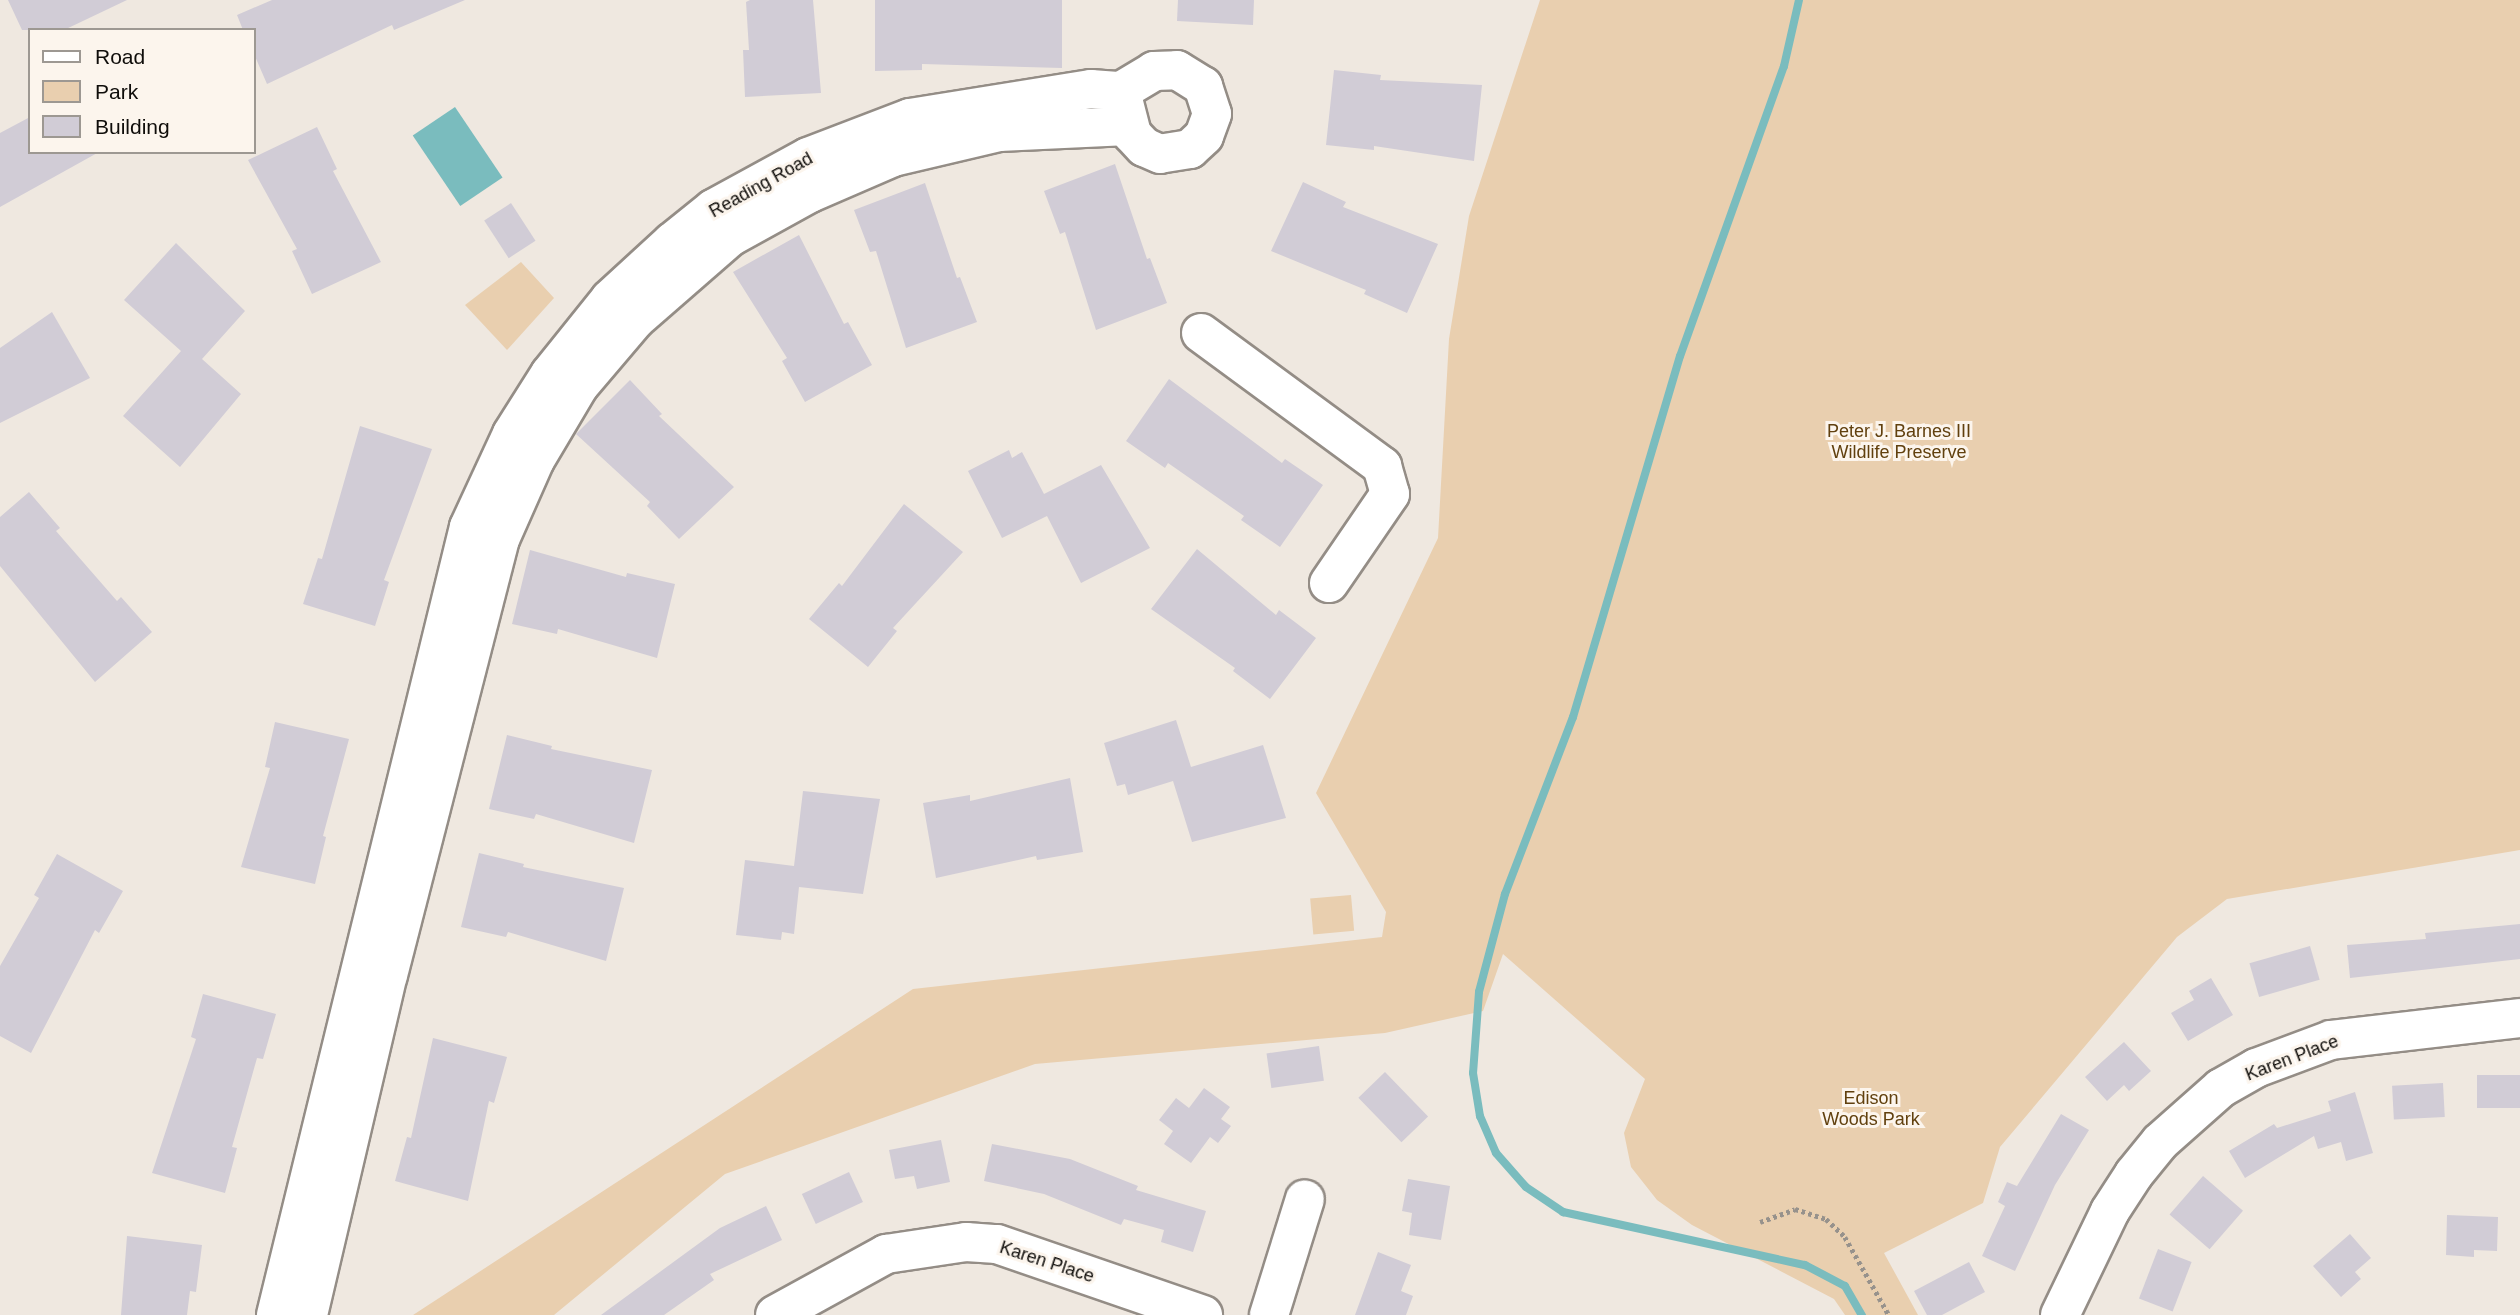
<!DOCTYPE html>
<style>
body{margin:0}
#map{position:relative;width:2520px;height:1315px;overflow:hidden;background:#efe8e0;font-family:Helvetica,sans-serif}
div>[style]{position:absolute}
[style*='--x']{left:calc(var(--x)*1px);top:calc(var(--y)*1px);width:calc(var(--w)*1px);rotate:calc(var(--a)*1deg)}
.green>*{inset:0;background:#e9cfaf;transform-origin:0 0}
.water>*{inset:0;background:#7abcbe;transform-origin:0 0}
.stream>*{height:8px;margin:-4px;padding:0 4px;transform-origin:4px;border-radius:4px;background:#7abcbe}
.building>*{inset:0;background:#d1ccd6;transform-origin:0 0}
.path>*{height:4.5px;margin-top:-2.25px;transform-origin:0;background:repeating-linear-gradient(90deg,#97928c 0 3.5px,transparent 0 7px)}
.roads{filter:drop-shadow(2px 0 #948d86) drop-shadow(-2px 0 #948d86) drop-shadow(0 2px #948d86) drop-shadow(0 -2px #948d86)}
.minor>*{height:38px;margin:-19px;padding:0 19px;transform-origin:19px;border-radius:19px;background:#fff}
span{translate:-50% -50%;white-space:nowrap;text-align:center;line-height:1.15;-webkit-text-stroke:6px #fcf5ed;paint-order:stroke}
.street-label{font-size:18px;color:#0f0d0a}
.park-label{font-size:18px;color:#61400e}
.legend{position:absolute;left:28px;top:28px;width:228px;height:126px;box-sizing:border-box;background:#fcf5ed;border:2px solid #9d9892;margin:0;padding:9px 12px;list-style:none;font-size:21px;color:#0f0d0a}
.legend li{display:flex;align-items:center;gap:14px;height:35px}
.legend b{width:35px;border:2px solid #9d9892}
</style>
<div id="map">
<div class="green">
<div style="clip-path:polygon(1540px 0,2520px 0,2520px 850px,2227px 899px,2177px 937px,2000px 1147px,1983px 1203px,1884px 1253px,1918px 1315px,1845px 1315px,1834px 1299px,1692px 1225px,1657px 1200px,1631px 1167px,1624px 1133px,1645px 1079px,1503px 954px,1483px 1011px,1385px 1033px,1035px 1064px,725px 1174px,554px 1315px,413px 1315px,913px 989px,1382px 937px,1386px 912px,1316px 793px,1438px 538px,1449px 339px,1469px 216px)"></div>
<div style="clip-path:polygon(521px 262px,554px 298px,507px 350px,465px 305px)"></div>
<div style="left:1351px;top:895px;width:36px;height:41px;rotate:85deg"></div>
</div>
<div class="water">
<div style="left:455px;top:107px;width:85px;height:51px;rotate:56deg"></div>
</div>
<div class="stream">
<div style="--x:1799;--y:0;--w:68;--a:102.8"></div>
<div style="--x:1784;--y:66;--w:308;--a:109.7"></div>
<div style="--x:1680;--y:356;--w:377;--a:106.5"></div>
<div style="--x:1573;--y:717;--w:190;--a:111"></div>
<div style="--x:1505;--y:894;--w:101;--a:104.9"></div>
<div style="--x:1479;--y:992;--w:81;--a:94.2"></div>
<div style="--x:1473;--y:1073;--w:44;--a:80.8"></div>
<div style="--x:1480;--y:1116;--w:40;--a:66.6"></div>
<div style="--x:1496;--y:1153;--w:45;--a:48.6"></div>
<div style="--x:1526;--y:1187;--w:45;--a:34"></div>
<div style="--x:1563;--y:1212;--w:248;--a:12.4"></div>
<div style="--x:1805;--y:1265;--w:45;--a:27.7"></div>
<div style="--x:1845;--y:1286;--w:34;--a:60"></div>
</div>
<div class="building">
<div style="clip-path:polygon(8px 0,127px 0,64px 30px,22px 30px)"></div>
<div style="clip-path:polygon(272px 0,465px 0,394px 30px,392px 25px,267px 84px,254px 54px,254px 30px,243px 30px,237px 15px)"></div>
<div style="clip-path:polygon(750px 0,813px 0,821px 93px,745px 97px,743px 50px,749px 50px,746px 2px)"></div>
<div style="clip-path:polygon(875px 0,1062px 0,1062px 68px,922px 64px,922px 70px,875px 71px)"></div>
<div style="clip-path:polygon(1178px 0,1254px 0,1253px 25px,1177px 21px)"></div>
<div style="clip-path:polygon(1334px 70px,1381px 75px,1380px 80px,1482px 85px,1474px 161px,1374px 146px,1374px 150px,1326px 145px)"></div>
<div style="clip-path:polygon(30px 117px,30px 152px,99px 152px,0 207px,0 133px)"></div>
<div style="clip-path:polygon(317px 127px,337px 169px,333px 171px,381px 262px,312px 294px,292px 251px,297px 249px,248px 160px)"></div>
<div style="clip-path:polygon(1115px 164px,1147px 259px,1150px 258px,1167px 303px,1096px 330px,1065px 232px,1060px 234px,1044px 191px)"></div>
<div style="clip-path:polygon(1303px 182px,1346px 202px,1343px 207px,1438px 244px,1407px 313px,1364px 294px,1366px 290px,1271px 251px)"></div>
<div style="clip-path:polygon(925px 183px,957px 278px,960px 277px,977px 322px,906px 348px,876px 251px,870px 252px,854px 210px)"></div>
<div style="left:511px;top:203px;width:45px;height:32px;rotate:57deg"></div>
<div style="clip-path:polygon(799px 235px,844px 324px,848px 322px,872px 365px,805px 402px,782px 361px,787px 358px,733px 272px)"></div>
<div style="clip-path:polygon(176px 243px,245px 311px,202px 359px,241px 394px,180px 467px,123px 416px,181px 351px,124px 300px)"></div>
<div style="clip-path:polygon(52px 312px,90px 378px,0 423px,0 348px)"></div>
<div style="clip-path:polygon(1169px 379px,1282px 463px,1285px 459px,1323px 485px,1280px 547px,1241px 520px,1244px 516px,1168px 463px,1165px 468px,1126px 441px)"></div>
<div style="clip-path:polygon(630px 380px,662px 414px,659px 416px,734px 487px,679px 539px,647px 506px,650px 502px,576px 434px)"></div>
<div style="clip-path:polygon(360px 426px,432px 449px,384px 580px,389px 582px,375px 626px,303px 604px,318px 558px,322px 559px)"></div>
<div style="clip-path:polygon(1009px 450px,1012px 458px,1022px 452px,1044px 494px,1101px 465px,1150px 548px,1081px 583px,1047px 516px,1002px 538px,968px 471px)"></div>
<div style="clip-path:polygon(29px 492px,60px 528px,56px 531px,117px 601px,121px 597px,152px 632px,95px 682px,0 566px,0 517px)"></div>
<div style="clip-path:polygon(904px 504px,963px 552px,893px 628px,897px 631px,868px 667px,809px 619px,839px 583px,842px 586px)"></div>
<div style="clip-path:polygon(1197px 549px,1276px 615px,1279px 610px,1316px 638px,1270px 699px,1233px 671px,1235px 668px,1151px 609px)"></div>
<div style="clip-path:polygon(530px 550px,626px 577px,627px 573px,675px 584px,657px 658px,558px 629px,557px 634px,512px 624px)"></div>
<div style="clip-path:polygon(1176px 720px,1191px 767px,1263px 745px,1286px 818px,1192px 842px,1173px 781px,1128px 795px,1125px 784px,1117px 786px,1104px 743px)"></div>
<div style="clip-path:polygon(275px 722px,349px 739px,323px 836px,326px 837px,315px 884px,241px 867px,270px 768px,265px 767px)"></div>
<div style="clip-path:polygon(507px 735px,552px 746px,551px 749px,652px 770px,634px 843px,536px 814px,534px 819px,489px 809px)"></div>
<div style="clip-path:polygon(1070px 778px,1083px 852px,1037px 860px,1036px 856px,936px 878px,923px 803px,970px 795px,970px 801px)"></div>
<div style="clip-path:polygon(803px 791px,880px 799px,863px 894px,799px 887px,794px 934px,782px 932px,781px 940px,736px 935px,745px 860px,794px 866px)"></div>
<div style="clip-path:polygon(479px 853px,524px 864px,523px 867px,624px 888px,606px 961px,508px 932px,506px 937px,461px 927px)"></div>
<div style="clip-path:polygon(57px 854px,123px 891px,99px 933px,95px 930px,31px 1053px,0 1036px,0 966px,39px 898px,34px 895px)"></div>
<div style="clip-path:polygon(2520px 924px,2520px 959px,2350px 978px,2347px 945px,2426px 939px,2425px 933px)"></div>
<div style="left:2310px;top:946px;width:35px;height:63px;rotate:74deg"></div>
<div style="clip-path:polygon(2211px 978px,2233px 1015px,2188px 1041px,2171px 1013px,2194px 1000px,2189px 991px)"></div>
<div style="clip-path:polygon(203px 994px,276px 1014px,263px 1059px,257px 1058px,232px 1147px,237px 1148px,225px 1193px,152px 1173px,196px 1039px,191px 1037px)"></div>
<div style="clip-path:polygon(433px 1038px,507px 1057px,494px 1103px,489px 1101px,468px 1201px,395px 1181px,407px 1137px,411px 1138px)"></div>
<div style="clip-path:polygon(2124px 1042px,2151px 1071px,2129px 1091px,2124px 1085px,2107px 1101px,2085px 1077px)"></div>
<div style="left:1319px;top:1046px;width:35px;height:53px;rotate:82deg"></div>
<div style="left:1385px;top:1072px;width:62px;height:37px;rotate:46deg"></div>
<div style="left:2520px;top:1075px;width:33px;height:43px;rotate:90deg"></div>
<div style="left:2443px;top:1083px;width:34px;height:51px;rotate:87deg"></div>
<div style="clip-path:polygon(1204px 1088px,1230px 1107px,1221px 1119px,1231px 1126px,1218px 1143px,1210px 1137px,1191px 1163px,1164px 1144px,1173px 1131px,1159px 1120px,1176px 1098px,1189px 1108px)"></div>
<div style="clip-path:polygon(2355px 1092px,2373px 1153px,2346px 1161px,2341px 1142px,2318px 1149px,2314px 1136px,2245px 1178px,2229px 1151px,2274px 1124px,2277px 1128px,2331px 1111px,2328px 1101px)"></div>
<div style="clip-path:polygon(2061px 1114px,2089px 1130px,2055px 1185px,2015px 1271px,1982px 1256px,2005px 1206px,1998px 1202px,2007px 1182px,2017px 1186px)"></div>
<div style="clip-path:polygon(941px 1140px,950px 1182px,917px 1189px,914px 1176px,895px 1179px,889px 1150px)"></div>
<div style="clip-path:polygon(992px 1144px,1070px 1159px,1138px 1186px,1136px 1190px,1206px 1211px,1193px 1252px,1161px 1242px,1164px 1230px,1124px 1219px,1121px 1225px,1044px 1194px,984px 1181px)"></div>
<div style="left:849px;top:1172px;width:33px;height:52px;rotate:65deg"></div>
<div style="left:2203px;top:1176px;width:53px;height:51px;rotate:41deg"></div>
<div style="clip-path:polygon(1408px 1179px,1450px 1186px,1441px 1240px,1409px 1235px,1412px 1213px,1402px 1211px)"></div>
<div style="clip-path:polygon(766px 1206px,782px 1240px,710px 1274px,714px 1280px,664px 1315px,601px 1315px,720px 1228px)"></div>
<div style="clip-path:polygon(2447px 1215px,2498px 1217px,2497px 1251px,2474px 1250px,2474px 1257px,2446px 1255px)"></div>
<div style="clip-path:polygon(2350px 1234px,2371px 1258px,2355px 1272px,2361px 1279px,2341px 1297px,2313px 1266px)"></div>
<div style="clip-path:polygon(127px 1236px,202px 1245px,196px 1292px,190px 1291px,187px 1315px,121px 1315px)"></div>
<div style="left:2158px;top:1249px;width:36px;height:53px;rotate:21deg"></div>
<div style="clip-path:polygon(1378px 1252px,1411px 1265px,1401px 1291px,1413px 1296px,1406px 1315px,1355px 1315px)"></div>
<div style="clip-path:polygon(1969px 1262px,1985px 1292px,1942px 1315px,1927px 1315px,1914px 1291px)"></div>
</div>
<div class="path">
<div style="--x:1760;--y:1222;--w:37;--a:-20"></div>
<div style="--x:1795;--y:1209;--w:33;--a:18"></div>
<div style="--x:1826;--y:1219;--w:26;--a:43"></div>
<div style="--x:1845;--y:1237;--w:90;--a:60.6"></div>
</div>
<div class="roads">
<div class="minor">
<div style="--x:1177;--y:70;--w:31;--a:32"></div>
<div style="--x:1203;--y:86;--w:29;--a:72"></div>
<div style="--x:1212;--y:114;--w:23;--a:110"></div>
<div style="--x:1204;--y:136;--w:19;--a:137"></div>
<div style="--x:1190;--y:149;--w:30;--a:171"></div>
<div style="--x:1160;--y:154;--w:17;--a:-156"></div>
<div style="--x:1144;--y:147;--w:18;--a:-133"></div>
<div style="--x:1132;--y:134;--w:44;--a:-104.3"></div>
<div style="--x:1121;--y:91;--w:39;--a:-31"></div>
<div style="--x:1154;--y:71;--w:23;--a:-2"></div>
<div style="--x:1201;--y:333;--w:225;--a:36.3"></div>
<div style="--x:1382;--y:466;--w:29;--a:74"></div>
<div style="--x:1390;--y:494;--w:108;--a:124.4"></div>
<div style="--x:276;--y:1315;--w:811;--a:-76.24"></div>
<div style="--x:469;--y:527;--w:102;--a:-65.2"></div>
<div style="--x:512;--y:434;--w:71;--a:-57.7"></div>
<div style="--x:550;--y:374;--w:96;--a:-51.3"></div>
<div style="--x:610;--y:299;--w:84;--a:-42.6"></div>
<div style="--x:672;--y:242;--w:53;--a:-38.8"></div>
<div style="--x:713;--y:209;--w:108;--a:-28.7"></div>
<div style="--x:808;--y:157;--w:109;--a:-20.9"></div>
<div style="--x:910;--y:118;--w:183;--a:-9.1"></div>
<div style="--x:1091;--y:89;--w:30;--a:4"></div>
<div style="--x:308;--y:1315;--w:349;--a:-76.8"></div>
<div style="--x:388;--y:975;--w:450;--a:-75.6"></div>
<div style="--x:500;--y:539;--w:86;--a:-66.1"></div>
<div style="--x:535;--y:460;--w:86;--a:-59.3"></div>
<div style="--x:579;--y:386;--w:87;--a:-49.7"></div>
<div style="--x:635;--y:320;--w:126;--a:-41.1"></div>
<div style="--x:730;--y:237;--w:91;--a:-28.8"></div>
<div style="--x:810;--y:193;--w:90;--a:-23.4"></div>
<div style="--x:893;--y:157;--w:109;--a:-13.3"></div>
<div style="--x:999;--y:132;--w:129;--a:-2.7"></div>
<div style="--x:775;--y:1315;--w:127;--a:-28.8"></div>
<div style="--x:886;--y:1254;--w:81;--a:-8.5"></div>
<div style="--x:966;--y:1242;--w:31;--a:4"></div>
<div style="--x:997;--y:1244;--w:218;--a:19"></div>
<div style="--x:1269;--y:1315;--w:121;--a:-72.8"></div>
<div style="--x:2060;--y:1315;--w:115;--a:-64.3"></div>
<div style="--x:2110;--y:1211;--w:44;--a:-57"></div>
<div style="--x:2134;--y:1174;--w:41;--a:-50.9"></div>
<div style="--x:2160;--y:1142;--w:81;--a:-41.5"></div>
<div style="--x:2221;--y:1088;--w:40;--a:-29.7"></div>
<div style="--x:2256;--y:1068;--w:80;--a:-20.5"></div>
<div style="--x:2331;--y:1040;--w:190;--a:-6.6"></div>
</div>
</div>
<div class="street-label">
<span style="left:761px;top:185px;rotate:-29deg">Reading Road</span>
<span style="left:2292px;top:1058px;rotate:-21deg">Karen Place</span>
<span style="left:1047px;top:1262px;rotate:18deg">Karen Place</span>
</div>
<div class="park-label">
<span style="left:1899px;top:442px">Peter J. Barnes III<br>Wildlife Preserve</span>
<span style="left:1871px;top:1109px">Edison<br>Woods Park</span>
</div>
<ul class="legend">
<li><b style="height:9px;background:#fff"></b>Road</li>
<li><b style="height:19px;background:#e9cfaf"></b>Park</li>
<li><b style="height:19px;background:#d1ccd6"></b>Building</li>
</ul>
</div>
